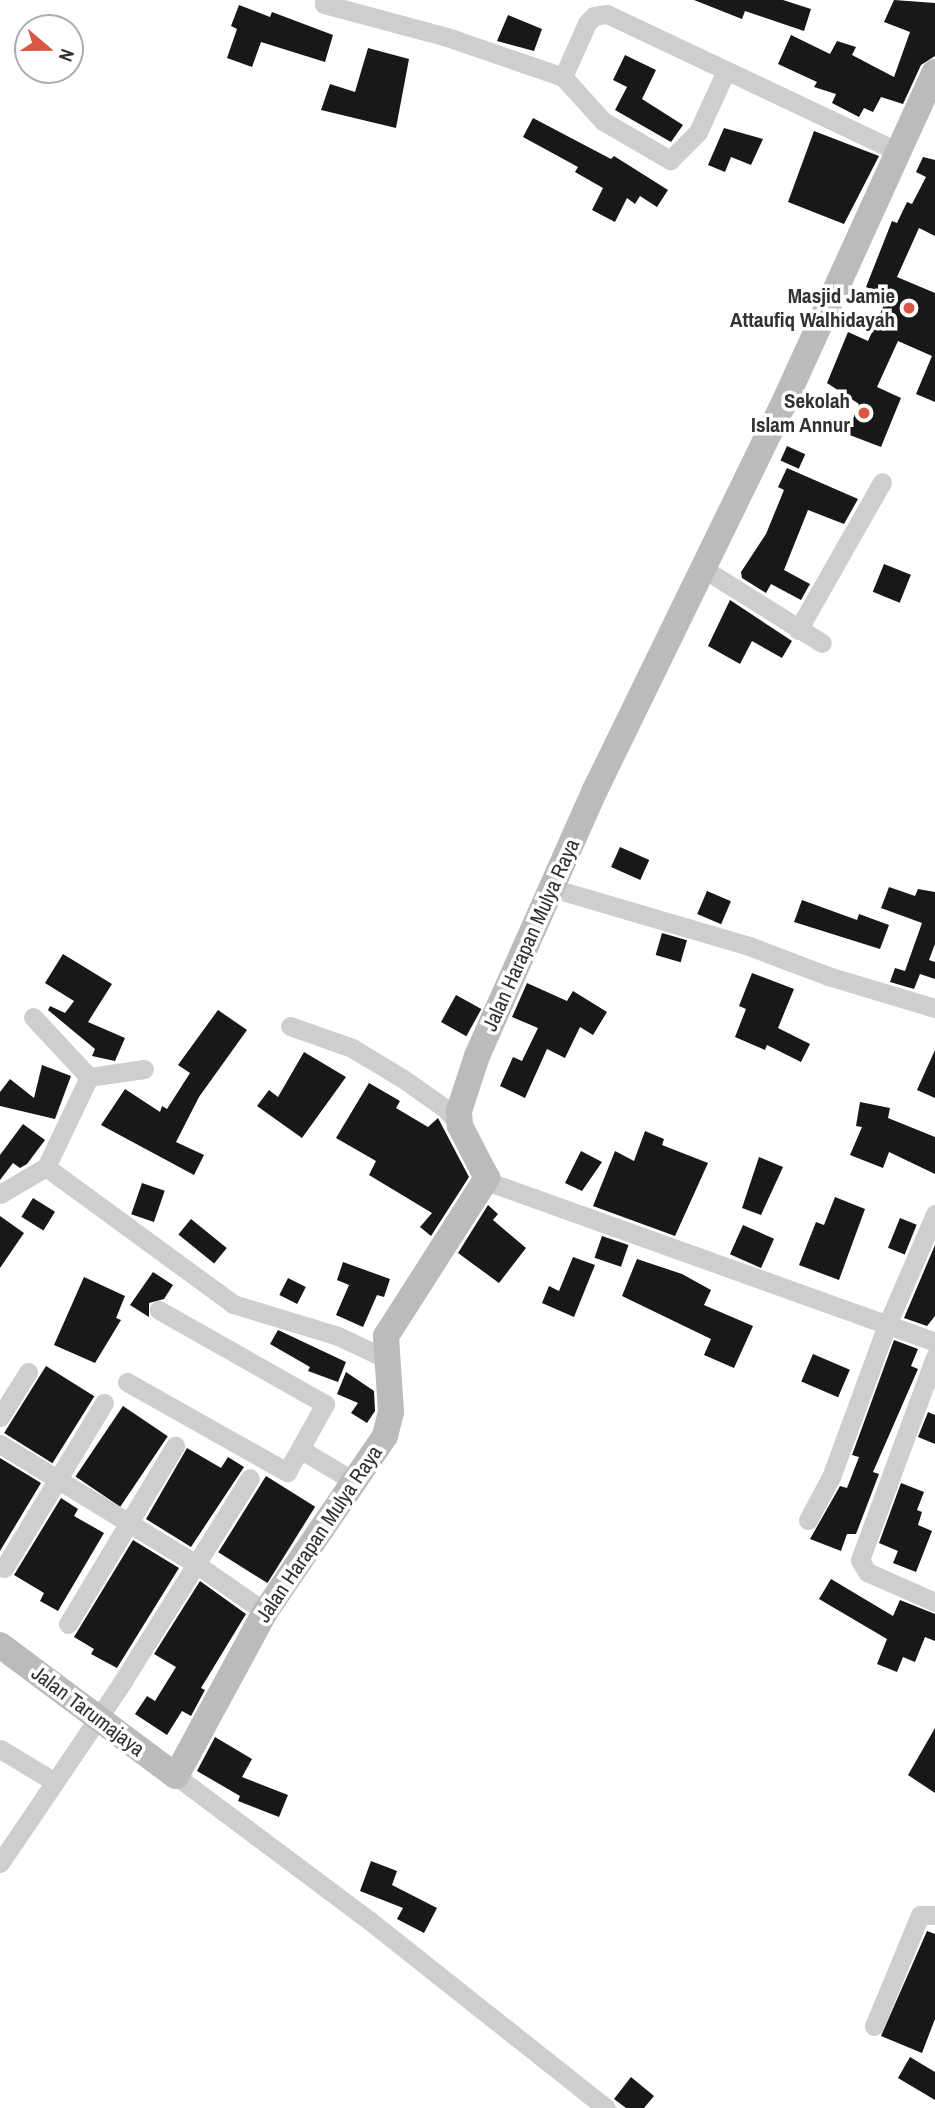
<!DOCTYPE html>
<style>
body{margin:0}
#map{position:relative;width:935px;height:2108px;overflow:hidden;background:#fff;font-family:"Archivo Narrow",sans-serif}
div>[style]{position:absolute}
[style*='--x']{left:calc(var(--x)*1px);top:calc(var(--y)*1px);width:calc(var(--w)*1px);rotate:calc(var(--a)*1deg)}
.building>*{inset:0;background:#181818;transform-origin:0 0}
.street>*{height:19px;margin:-9.5px;padding:0 9.5px;transform-origin:9.5px;border-radius:9.5px;background:#cecece}
.secondary>*{height:26px;margin:-13px;padding:0 13px;transform-origin:13px;border-radius:13px;background:#bbb}
.dots>*{width:19px;height:19px;translate:-50% -50%;box-sizing:border-box;border:4px solid #fff;border-radius:50%}
span{translate:-50% -50%;white-space:nowrap;text-align:center;line-height:1.15;-webkit-text-stroke:7px #fff;paint-order:stroke}
.poi-label{font-size:21px;color:#313131;font-weight:700}
.right{translate:-100% -50%;text-align:right}
.street-label{font-size:21px;color:#313131}
.north{position:absolute;left:14px;top:14px;width:70px;height:70px;box-sizing:border-box;background:#fff;border:2px solid #adadad;border-radius:50%;rotate:110deg;font-size:19px;font-weight:700;line-height:28px;text-align:center;color:#313131}
.north::after{content:'';display:block;margin:auto;width:24px;height:32px;background:#d85743;clip-path:polygon(50% 0,100% 100%,50% 72%,0 100%)}
</style>
<div id="map">
<div class="building">
<div style="clip-path:polygon(694px 0,783px 0,811px 9px,804px 31px,745px 11px,742px 19px)"></div>
<div style="clip-path:polygon(894px 0,935px 3px,935px 56px,921px 65px,903px 104px,881px 97px,873px 112px,864px 108px,859px 117px,832px 103px,836px 94px,814px 87px,817px 82px,778px 64px,791px 35px,830px 54px,837px 41px,856px 47px,852px 55px,894px 77px,910px 32px,884px 22px)"></div>
<div style="clip-path:polygon(239px 5px,270px 17px,272px 12px,333px 35px,325px 62px,261px 42px,252px 67px,227px 58px,237px 29px,231px 26px)"></div>
<div style="clip-path:polygon(508px 15px,542px 29px,534px 51px,497px 41px)"></div>
<div style="clip-path:polygon(368px 48px,409px 59px,396px 128px,321px 110px,330px 84px,355px 92px)"></div>
<div style="clip-path:polygon(625px 55px,656px 70px,642px 99px,683px 125px,671px 142px,615px 110px,627px 87px,613px 80px)"></div>
<div style="clip-path:polygon(533px 118px,611px 159px,614px 156px,668px 190px,657px 207px,640px 196px,635px 204px,627px 198px,615px 222px,592px 210px,603px 188px,575px 172px,578px 167px,523px 137px)"></div>
<div style="clip-path:polygon(724px 128px,763px 139px,751px 165px,731px 157px,725px 172px,708px 165px)"></div>
<div style="clip-path:polygon(814px 131px,879px 156px,844px 224px,788px 202px)"></div>
<div style="clip-path:polygon(923px 157px,935px 160px,935px 236px,919px 228px,897px 277px,935px 293px,935px 402px,916px 394px,932px 356px,898px 341px,877px 387px,901px 398px,881px 447px,847px 434px,859px 404px,827px 383px,848px 332px,868px 341px,888px 296px,866px 287px,892px 221px,897px 223px,907px 202px,912px 204px,926px 177px,916px 172px)"></div>
<div style="left:787px;top:446px;width:20px;height:16px;rotate:24deg"></div>
<div style="clip-path:polygon(787px 468px,858px 499px,844px 524px,808px 510px,784px 570px,810px 584px,801px 600px,771px 584px,766px 593px,742px 578px,741px 572px,766px 534px,784px 490px,778px 487px)"></div>
<div style="left:884px;top:564px;width:29px;height:30px;rotate:22deg"></div>
<div style="clip-path:polygon(730px 600px,792px 641px,782px 658px,752px 641px,740px 664px,708px 646px)"></div>
<div style="left:620px;top:847px;width:32px;height:22px;rotate:24deg"></div>
<div style="clip-path:polygon(889px 887px,915px 896px,918px 889px,935px 892px,935px 944px,929px 960px,935px 962px,935px 979px,920px 974px,914px 989px,890px 982px,895px 968px,905px 971px,922px 923px,881px 908px)"></div>
<div style="left:707px;top:891px;width:26px;height:25px;rotate:23deg"></div>
<div style="clip-path:polygon(802px 900px,857px 920px,859px 914px,889px 925px,880px 949px,794px 922px)"></div>
<div style="left:662px;top:933px;width:26px;height:23px;rotate:16deg"></div>
<div style="clip-path:polygon(63px 954px,112px 984px,88px 1022px,125px 1038px,115px 1061px,92px 1056px,95px 1049px,48px 1010px,50px 1006px,65px 1013px,74px 1001px,45px 983px)"></div>
<div style="clip-path:polygon(752px 973px,794px 989px,778px 1028px,810px 1044px,801px 1062px,767px 1045px,765px 1050px,735px 1037px,746px 1009px,739px 1006px)"></div>
<div style="clip-path:polygon(527px 983px,567px 1001px,573px 991px,607px 1012px,593px 1035px,580px 1027px,565px 1058px,547px 1049px,525px 1098px,500px 1086px,513px 1057px,522px 1061px,538px 1028px,512px 1017px)"></div>
<div style="left:456px;top:995px;width:29px;height:31px;rotate:29deg"></div>
<div style="clip-path:polygon(218px 1010px,247px 1030px,199px 1097px,176px 1142px,204px 1155px,194px 1175px,101px 1125px,125px 1089px,160px 1112px,162px 1106px,167px 1109px,190px 1073px,178px 1065px)"></div>
<div style="clip-path:polygon(935px 1050px,935px 1098px,917px 1090px)"></div>
<div style="clip-path:polygon(304px 1052px,346px 1077px,302px 1138px,257px 1106px,269px 1090px,278px 1097px)"></div>
<div style="clip-path:polygon(42px 1065px,71px 1076px,55px 1119px,0 1106px,0 1092px,10px 1079px,34px 1098px)"></div>
<div style="clip-path:polygon(369px 1083px,400px 1101px,396px 1108px,428px 1127px,438px 1118px,469px 1177px,431px 1236px,420px 1227px,432px 1213px,369px 1175px,376px 1161px,336px 1138px)"></div>
<div style="clip-path:polygon(860px 1102px,890px 1108px,888px 1118px,935px 1137px,935px 1174px,889px 1152px,883px 1168px,850px 1155px,862px 1127px,856px 1126px)"></div>
<div style="clip-path:polygon(23px 1124px,45px 1140px,27px 1164px,20px 1168px,13px 1163px,0 1180px,0 1155px)"></div>
<div style="clip-path:polygon(645px 1131px,664px 1139px,662px 1145px,708px 1163px,675px 1236px,593px 1206px,615px 1151px,634px 1161px)"></div>
<div style="clip-path:polygon(581px 1151px,602px 1162px,582px 1191px,565px 1183px)"></div>
<div style="clip-path:polygon(759px 1157px,783px 1167px,761px 1215px,742px 1208px)"></div>
<div style="left:142px;top:1183px;width:24px;height:33px;rotate:19deg"></div>
<div style="clip-path:polygon(835px 1197px,865px 1209px,839px 1280px,799px 1265px,816px 1222px,824px 1225px)"></div>
<div style="left:33px;top:1198px;width:26px;height:22px;rotate:32deg"></div>
<div style="clip-path:polygon(488px 1205px,498px 1214px,493px 1220px,526px 1248px,499px 1283px,458px 1253px)"></div>
<div style="clip-path:polygon(0 1216px,24px 1233px,0 1268px)"></div>
<div style="left:900px;top:1218px;width:18px;height:32px;rotate:22deg"></div>
<div style="left:191px;top:1219px;width:46px;height:20px;rotate:39deg"></div>
<div style="left:743px;top:1225px;width:34px;height:32px;rotate:24deg"></div>
<div style="left:602px;top:1236px;width:28px;height:23px;rotate:19deg"></div>
<div style="clip-path:polygon(935px 1245px,935px 1316px,927px 1326px,904px 1318px)"></div>
<div style="clip-path:polygon(573px 1257px,595px 1265px,574px 1317px,542px 1303px,549px 1286px,559px 1291px)"></div>
<div style="clip-path:polygon(637px 1259px,682px 1274px,711px 1290px,704px 1305px,753px 1326px,734px 1368px,704px 1355px,711px 1339px,622px 1296px)"></div>
<div style="clip-path:polygon(343px 1262px,390px 1279px,384px 1297px,377px 1295px,363px 1327px,336px 1315px,349px 1285px,337px 1280px)"></div>
<div style="clip-path:polygon(153px 1272px,173px 1285px,164px 1299px,149px 1303px,149px 1317px,130px 1305px)"></div>
<div style="clip-path:polygon(84px 1277px,125px 1296px,116px 1318px,121px 1320px,95px 1363px,54px 1345px)"></div>
<div style="left:288px;top:1278px;width:20px;height:19px;rotate:27deg"></div>
<div style="clip-path:polygon(278px 1330px,346px 1362px,338px 1382px,308px 1371px,310px 1367px,270px 1344px)"></div>
<div style="clip-path:polygon(894px 1340px,918px 1349px,911px 1366px,918px 1369px,873px 1472px,879px 1474px,856px 1534px,847px 1534px,841px 1551px,810px 1539px,840px 1486px,847px 1488px,859px 1457px,852px 1455px)"></div>
<div style="left:813px;top:1354px;width:40px;height:30px;rotate:23deg"></div>
<div style="left:46px;top:1366px;width:57px;height:79px;rotate:32deg"></div>
<div style="clip-path:polygon(346px 1372px,374px 1391px,375px 1411px,367px 1423px,351px 1413px,358px 1403px,337px 1394px)"></div>
<div style="left:123px;top:1406px;width:54px;height:85px;rotate:34deg"></div>
<div style="clip-path:polygon(928px 1412px,935px 1415px,935px 1444px,918px 1437px)"></div>
<div style="clip-path:polygon(187px 1448px,221px 1468px,228px 1457px,244px 1467px,191px 1547px,146px 1519px)"></div>
<div style="clip-path:polygon(0 1458px,41px 1483px,0 1551px)"></div>
<div style="left:266px;top:1476px;width:58px;height:90px;rotate:32deg"></div>
<div style="clip-path:polygon(901px 1483px,924px 1492px,917px 1510px,922px 1512px,918px 1525px,932px 1531px,916px 1572px,893px 1563px,898px 1551px,879px 1543px)"></div>
<div style="clip-path:polygon(61px 1498px,78px 1509px,74px 1516px,104px 1533px,58px 1611px,40px 1601px,44px 1593px,14px 1575px)"></div>
<div style="clip-path:polygon(133px 1540px,179px 1568px,117px 1668px,91px 1654px,94px 1649px,74px 1637px)"></div>
<div style="clip-path:polygon(831px 1579px,893px 1616px,900px 1600px,935px 1614px,935px 1641px,925px 1637px,915px 1662px,903px 1657px,897px 1672px,877px 1664px,887px 1639px,819px 1599px)"></div>
<div style="clip-path:polygon(200px 1581px,246px 1614px,201px 1688px,205px 1690px,191px 1716px,182px 1711px,167px 1735px,135px 1714px,147px 1696px,155px 1701px,176px 1667px,154px 1654px)"></div>
<div style="clip-path:polygon(935px 1728px,935px 1793px,908px 1775px)"></div>
<div style="clip-path:polygon(215px 1737px,252px 1759px,242px 1777px,288px 1795px,279px 1817px,238px 1801px,240px 1796px,197px 1771px)"></div>
<div style="clip-path:polygon(371px 1861px,397px 1871px,392px 1885px,437px 1908px,424px 1933px,397px 1919px,403px 1908px,360px 1891px)"></div>
<div style="clip-path:polygon(927px 1931px,935px 1934px,935px 2019px,922px 2053px,881px 2036px)"></div>
<div style="clip-path:polygon(910px 2057px,935px 2072px,935px 2100px,898px 2078px)"></div>
<div style="clip-path:polygon(631px 2077px,654px 2096px,644px 2108px,626px 2108px,614px 2099px)"></div>
</div>
<div class="street">
<div style="--x:324;--y:0;--w:4;--a:90"></div>
<div style="--x:324;--y:4;--w:127;--a:15"></div>
<div style="--x:447;--y:37;--w:123;--a:19"></div>
<div style="--x:563;--y:77;--w:59;--a:-66"></div>
<div style="--x:587;--y:23;--w:10;--a:-45"></div>
<div style="--x:594;--y:16;--w:13;--a:-9"></div>
<div style="--x:607;--y:14;--w:323;--a:25.3"></div>
<div style="--x:563;--y:77;--w:59;--a:47.7"></div>
<div style="--x:603;--y:121;--w:78;--a:30.2"></div>
<div style="--x:670;--y:160;--w:40;--a:-45"></div>
<div style="--x:698;--y:132;--w:65;--a:-65.4"></div>
<div style="--x:704;--y:569;--w:139;--a:32.1"></div>
<div style="--x:798;--y:630;--w:170;--a:-60.4"></div>
<div style="--x:552;--y:888;--w:205;--a:16.4"></div>
<div style="--x:749;--y:946;--w:85;--a:20.8"></div>
<div style="--x:828;--y:976;--w:112;--a:16.7"></div>
<div style="--x:33;--y:1017;--w:82;--a:47"></div>
<div style="--x:290;--y:1026;--w:66;--a:19.5"></div>
<div style="--x:352;--y:1048;--w:58;--a:31"></div>
<div style="--x:402;--y:1078;--w:54;--a:35.2"></div>
<div style="--x:446;--y:1109;--w:22;--a:51"></div>
<div style="--x:144;--y:1069;--w:56;--a:171.7"></div>
<div style="--x:89;--y:1077;--w:100;--a:115.5"></div>
<div style="--x:46;--y:1167;--w:232;--a:36.2"></div>
<div style="--x:233;--y:1304;--w:110;--a:16.9"></div>
<div style="--x:338;--y:1336;--w:52;--a:25.1"></div>
<div style="--x:486;--y:1181;--w:477;--a:19.7"></div>
<div style="--x:0;--y:1194;--w:53;--a:-30.4"></div>
<div style="--x:935;--y:1357;--w:216;--a:110.3"></div>
<div style="--x:860;--y:1560;--w:14;--a:60"></div>
<div style="--x:867;--y:1572;--w:74;--a:23.8"></div>
<div style="--x:127;--y:1382;--w:184;--a:29.4"></div>
<div style="--x:287;--y:1472;--w:78;--a:-60.8"></div>
<div style="--x:325;--y:1404;--w:191;--a:-150.5"></div>
<div style="--x:0;--y:1417;--w:53;--a:-58.1"></div>
<div style="--x:0;--y:1444;--w:230;--a:31.5"></div>
<div style="--x:196;--y:1564;--w:84;--a:34.8"></div>
<div style="--x:300;--y:1449;--w:64;--a:31"></div>
<div style="--x:808;--y:1520;--w:49;--a:-61.9"></div>
<div style="--x:831;--y:1477;--w:162;--a:-69.8"></div>
<div style="--x:887;--y:1325;--w:121;--a:-66.6"></div>
<div style="--x:4;--y:1568;--w:193;--a:-58.8"></div>
<div style="--x:68;--y:1624;--w:208;--a:-59"></div>
<div style="--x:0;--y:1749;--w:64;--a:31"></div>
<div style="--x:176;--y:1776;--w:242;--a:36.8"></div>
<div style="--x:370;--y:1921;--w:301;--a:38.4"></div>
<div style="--x:0;--y:1863;--w:220;--a:-55.9"></div>
<div style="--x:123;--y:1681;--w:239;--a:-58"></div>
<div style="--x:874;--y:2026;--w:120;--a:-67.5"></div>
<div style="--x:920;--y:1915;--w:15;--a:0"></div>
</div>
<div class="secondary">
<div style="--x:0;--y:1645;--w:219;--a:36.7"></div>
<div style="--x:176;--y:1776;--w:187;--a:-61.5"></div>
<div style="--x:265;--y:1612;--w:213;--a:-55.7"></div>
<div style="--x:385;--y:1436;--w:25;--a:-76"></div>
<div style="--x:391;--y:1412;--w:76;--a:-93.8"></div>
<div style="--x:386;--y:1336;--w:188;--a:-57.4"></div>
<div style="--x:487;--y:1178;--w:59;--a:-117.4"></div>
<div style="--x:460;--y:1126;--w:15;--a:-94"></div>
<div style="--x:459;--y:1111;--w:58;--a:-71.9"></div>
<div style="--x:477;--y:1056;--w:291;--a:-66.1"></div>
<div style="--x:595;--y:790;--w:426;--a:-64"></div>
<div style="--x:782;--y:407;--w:368;--a:-65.5"></div>
</div>
<div class="dots">
<div style="left:909px;top:308px;background:#d85743"></div>
<div style="left:864px;top:413px;background:#d85743"></div>
</div>
<div class="poi-label">
<span class="right" style="left:895px;top:308px">Masjid Jamie<br>Attaufiq Walhidayah</span>
<span class="right" style="left:850px;top:413px">Sekolah<br>Islam Annur</span>
</div>
<div class="street-label">
<span style="left:531px;top:935px;rotate:-66deg">Jalan Harapan Mulya Raya</span>
<span style="left:319px;top:1534px;rotate:-56deg">Jalan Harapan Mulya Raya</span>
<span style="left:88px;top:1711px;rotate:37deg">Jalan Tarumajaya</span>
</div>
<div class="north">N</div>
</div>
